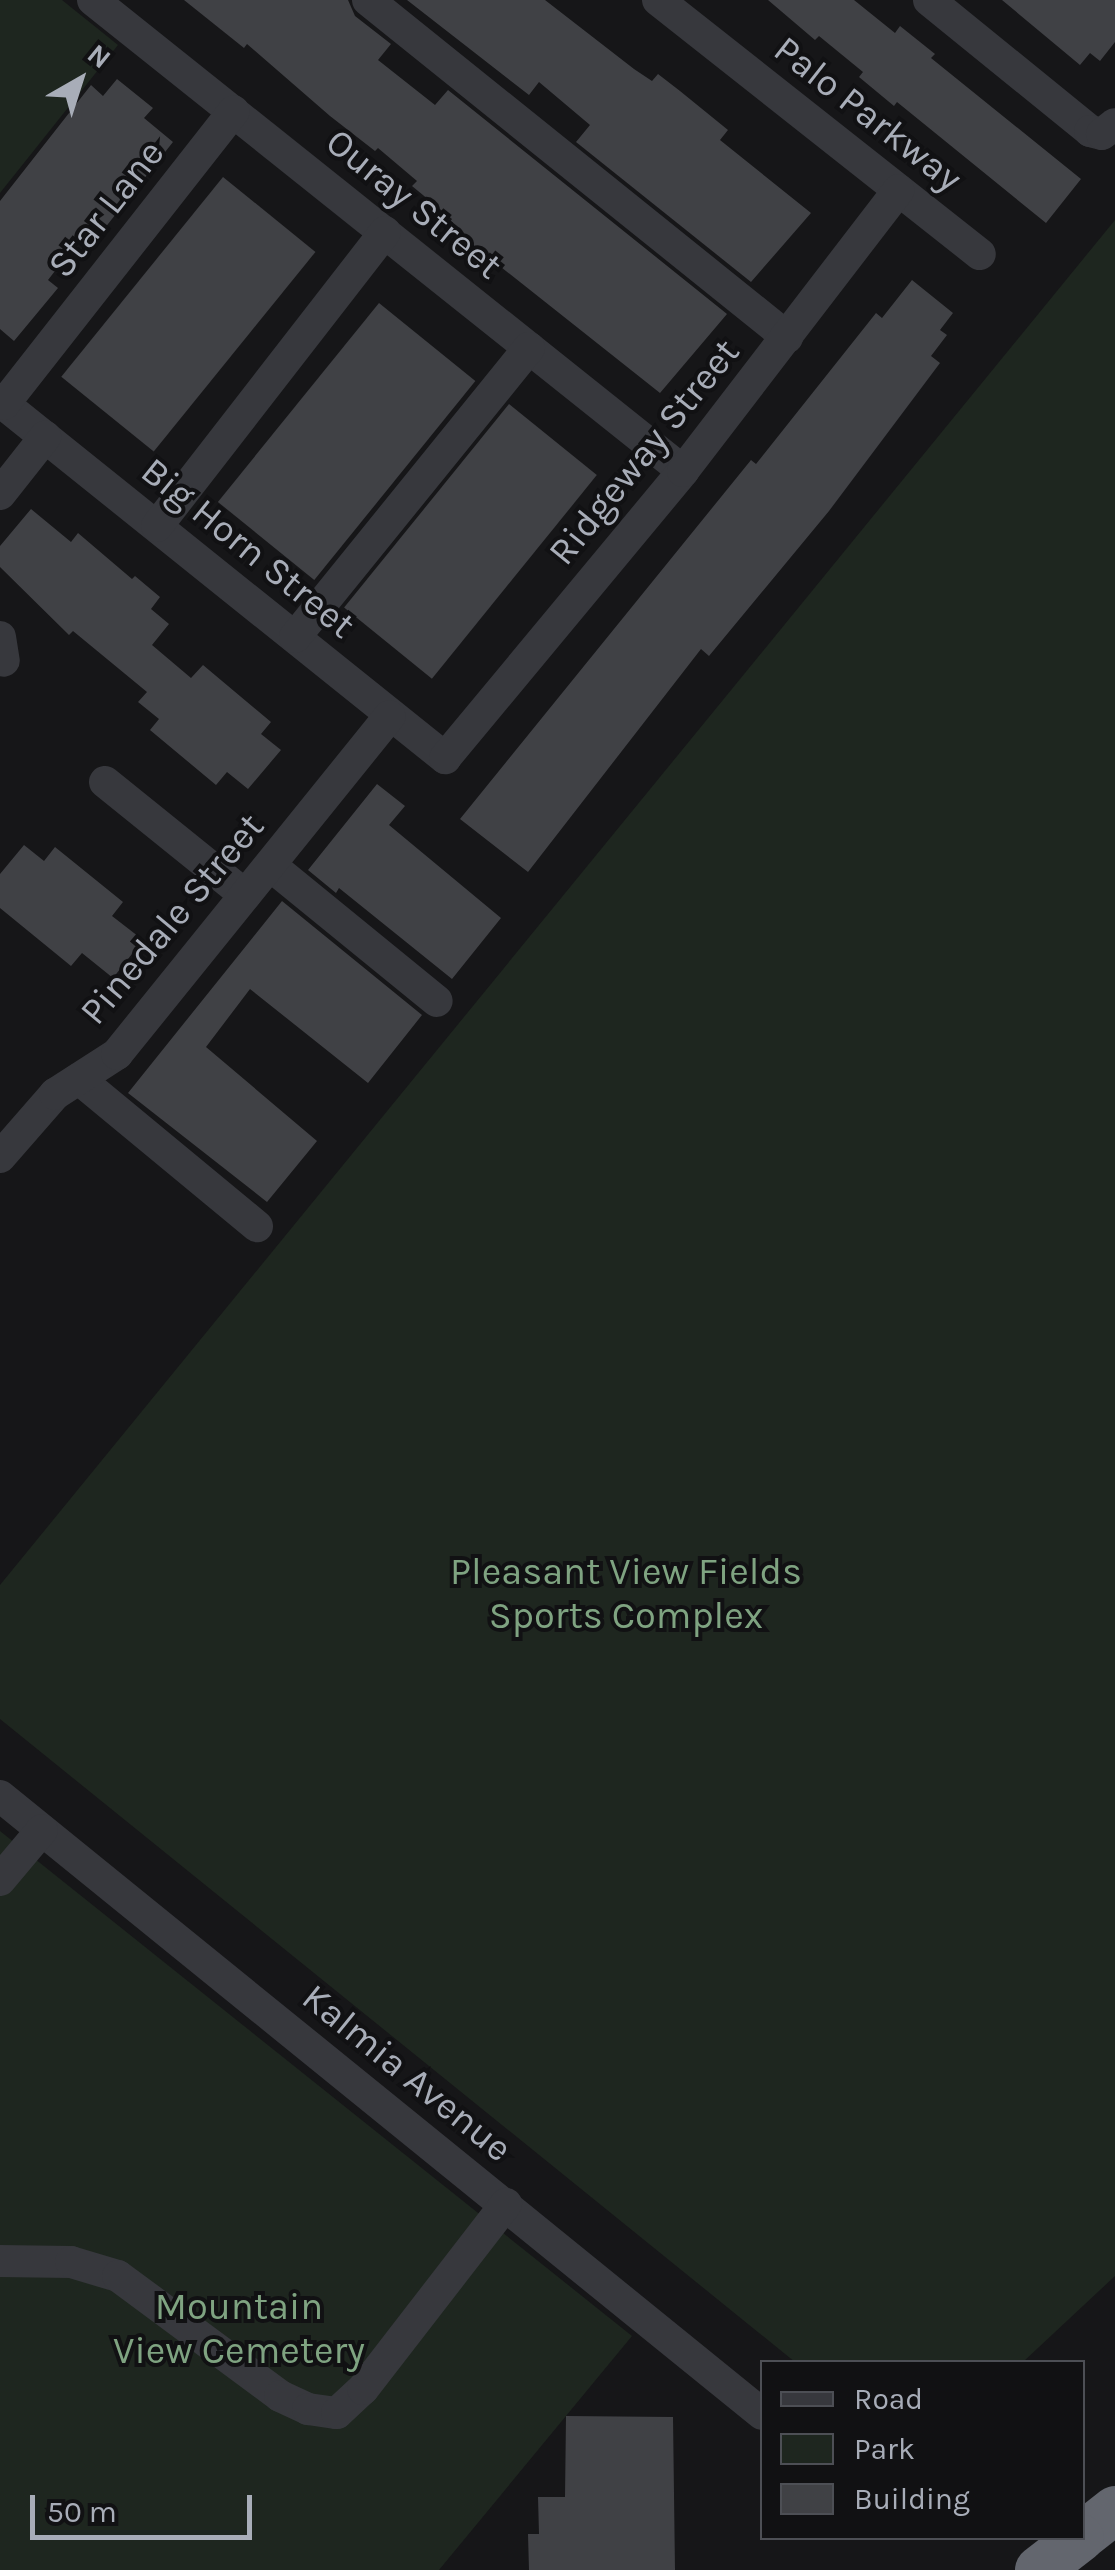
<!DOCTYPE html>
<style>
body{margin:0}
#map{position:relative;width:1115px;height:2570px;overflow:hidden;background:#161618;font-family:Karla,sans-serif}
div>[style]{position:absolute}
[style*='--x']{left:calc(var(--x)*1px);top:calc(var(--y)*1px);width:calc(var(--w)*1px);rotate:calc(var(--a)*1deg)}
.green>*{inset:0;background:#1e261f}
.building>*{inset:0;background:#404145;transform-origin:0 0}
.minor>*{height:32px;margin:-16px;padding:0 16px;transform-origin:16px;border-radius:16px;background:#37383d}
.highway>*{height:48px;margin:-24px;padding:0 24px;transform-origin:24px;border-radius:24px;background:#63666e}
span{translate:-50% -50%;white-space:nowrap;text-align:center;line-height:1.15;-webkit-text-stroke:8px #111113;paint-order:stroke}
.street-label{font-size:38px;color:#a8adb8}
.park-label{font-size:38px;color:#7fa381}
.legend{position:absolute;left:760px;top:2360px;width:325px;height:180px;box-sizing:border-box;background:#111113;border:2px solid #4d4f55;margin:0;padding:12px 18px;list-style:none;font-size:30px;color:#a8adb8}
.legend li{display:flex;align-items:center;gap:20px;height:50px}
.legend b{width:50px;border:2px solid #4d4f55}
.north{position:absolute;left:30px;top:30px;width:100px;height:100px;-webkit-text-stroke:8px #111113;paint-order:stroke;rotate:39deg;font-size:28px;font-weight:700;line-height:40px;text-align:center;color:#a8adb8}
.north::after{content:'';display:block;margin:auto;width:35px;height:45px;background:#a8adb8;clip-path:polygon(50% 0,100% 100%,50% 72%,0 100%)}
.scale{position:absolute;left:30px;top:2495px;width:222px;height:45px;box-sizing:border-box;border:5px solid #a8adb8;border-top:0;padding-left:12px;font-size:30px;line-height:35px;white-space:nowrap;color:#a8adb8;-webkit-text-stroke:8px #111113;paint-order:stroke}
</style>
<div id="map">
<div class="green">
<div style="clip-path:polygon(0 0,62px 0,118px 45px,0 193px)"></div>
<div style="clip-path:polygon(1115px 220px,1115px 2276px,1023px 2362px,795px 2362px,0 1719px,0 1585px)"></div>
<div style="clip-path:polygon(0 1831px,632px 2336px,439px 2570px,0 2570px)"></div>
</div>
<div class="building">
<div style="clip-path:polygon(184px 0,348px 0,355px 16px,391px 44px,378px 60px,435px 105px,448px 90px,727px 314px,660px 393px,448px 225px,452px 219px,412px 186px,417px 181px,378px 148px,375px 151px,330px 116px,247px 44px,244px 48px)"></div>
<div style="clip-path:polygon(407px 0,545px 0,634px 69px,652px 81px,658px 74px,680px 91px,728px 130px,720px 140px,811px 213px,751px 282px,576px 142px,590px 125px,539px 82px,529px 95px)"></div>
<div style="clip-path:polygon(768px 0,854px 0,895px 33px,900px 26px,935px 54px,931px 58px,1081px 179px,1046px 223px,897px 102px,894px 106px,859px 77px,863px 72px,819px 36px,815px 40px)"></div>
<div style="clip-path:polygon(1002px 0,1115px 0,1115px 42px,1100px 61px,1090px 53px,1080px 65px)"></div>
<div style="clip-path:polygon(117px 79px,153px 108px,144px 118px,173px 142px,89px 248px,79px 240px,48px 280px,58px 288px,14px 341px,0 329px,0 201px,91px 85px,103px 96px)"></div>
<div style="left:223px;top:177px;width:119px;height:257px;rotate:39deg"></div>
<div style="clip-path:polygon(912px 280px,953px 313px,940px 330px,947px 335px,931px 356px,940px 363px,829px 511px,709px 656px,701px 649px,528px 872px,460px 819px,751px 460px,756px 464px,876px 313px,882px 318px)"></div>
<div style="left:379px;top:303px;width:124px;height:256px;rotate:39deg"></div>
<div style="left:509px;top:404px;width:113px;height:262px;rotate:39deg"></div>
<div style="clip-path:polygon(31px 509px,71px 542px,78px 533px,132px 579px,135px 576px,160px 597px,151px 609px,169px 624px,152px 645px,191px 678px,203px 665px,271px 722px,261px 734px,281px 750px,248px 789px,227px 772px,216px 785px,150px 730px,159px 719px,138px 702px,147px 692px,73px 631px,69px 635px,0 567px,0 546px)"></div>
<div style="clip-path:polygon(377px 784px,405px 806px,389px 825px,501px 918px,452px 979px,339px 888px,336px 893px,308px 870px)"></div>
<div style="clip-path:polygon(24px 845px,44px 861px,55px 847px,123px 902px,112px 916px,143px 940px,113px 978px,82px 953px,71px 966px,0 908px,0 874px)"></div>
<div style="clip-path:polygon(282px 901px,422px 1015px,368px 1083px,250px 989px,206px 1047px,317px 1141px,267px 1202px,128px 1093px)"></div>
<div style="clip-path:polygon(566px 2416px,673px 2417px,675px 2570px,529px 2570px,528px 2534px,539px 2534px,538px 2497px,565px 2497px)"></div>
</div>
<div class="minor">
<div style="--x:93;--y:0;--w:755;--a:38.6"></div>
<div style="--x:368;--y:0;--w:538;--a:38.81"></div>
<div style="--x:658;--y:0;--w:410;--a:38.3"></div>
<div style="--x:929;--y:0;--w:208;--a:39.1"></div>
<div style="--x:1090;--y:131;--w:12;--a:14"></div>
<div style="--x:1102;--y:134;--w:16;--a:-38"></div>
<div style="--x:0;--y:401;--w:571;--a:38.74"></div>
<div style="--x:445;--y:758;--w:373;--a:-50.3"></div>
<div style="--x:683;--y:471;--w:354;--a:-52.5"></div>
<div style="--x:4;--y:404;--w:372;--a:-51.9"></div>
<div style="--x:0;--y:494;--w:73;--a:-51.7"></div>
<div style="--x:157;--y:526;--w:372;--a:-52.2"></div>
<div style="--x:0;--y:637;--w:24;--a:81"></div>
<div style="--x:295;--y:637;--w:372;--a:-51"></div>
<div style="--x:105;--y:782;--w:180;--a:38.9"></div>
<div style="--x:270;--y:865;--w:215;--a:39.2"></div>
<div style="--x:79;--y:1079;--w:231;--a:39.6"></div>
<div style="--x:0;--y:1157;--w:84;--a:-48.9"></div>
<div style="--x:55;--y:1094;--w:74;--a:-32.8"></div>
<div style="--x:117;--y:1054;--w:434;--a:-51.1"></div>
<div style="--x:0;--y:1796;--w:981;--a:39.04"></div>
<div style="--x:0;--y:1880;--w:65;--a:-50"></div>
<div style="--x:0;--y:2261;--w:71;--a:0.8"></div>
<div style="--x:71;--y:2262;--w:49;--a:16.6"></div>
<div style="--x:118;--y:2276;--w:202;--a:36.5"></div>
<div style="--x:280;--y:2396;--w:31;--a:25"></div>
<div style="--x:308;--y:2409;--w:29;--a:8"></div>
<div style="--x:337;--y:2413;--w:35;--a:-43"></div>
<div style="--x:363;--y:2389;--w:234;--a:-52.3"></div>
</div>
<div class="highway">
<div style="--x:1082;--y:2536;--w:42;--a:-38.2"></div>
<div style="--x:1039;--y:2570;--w:52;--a:-38"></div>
</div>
<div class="street-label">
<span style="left:868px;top:114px;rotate:38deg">Palo Parkway</span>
<span style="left:414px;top:204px;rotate:39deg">Ouray Street</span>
<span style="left:106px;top:209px;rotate:-52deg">Star Lane</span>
<span style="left:644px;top:452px;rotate:-51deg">Ridgeway Street</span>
<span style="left:248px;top:548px;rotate:39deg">Big Horn Street</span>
<span style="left:172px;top:919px;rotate:-50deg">Pinedale Street</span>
<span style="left:407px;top:2073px;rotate:39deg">Kalmia Avenue</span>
</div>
<div class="park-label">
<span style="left:626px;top:1594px">Pleasant View Fields<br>Sports Complex</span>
<span style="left:239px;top:2329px">Mountain<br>View Cemetery</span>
</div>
<ul class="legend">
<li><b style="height:12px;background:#37383d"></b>Road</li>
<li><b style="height:28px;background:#1e261f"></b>Park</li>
<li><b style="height:28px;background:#404145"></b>Building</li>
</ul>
<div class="north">N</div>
<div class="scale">50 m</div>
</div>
